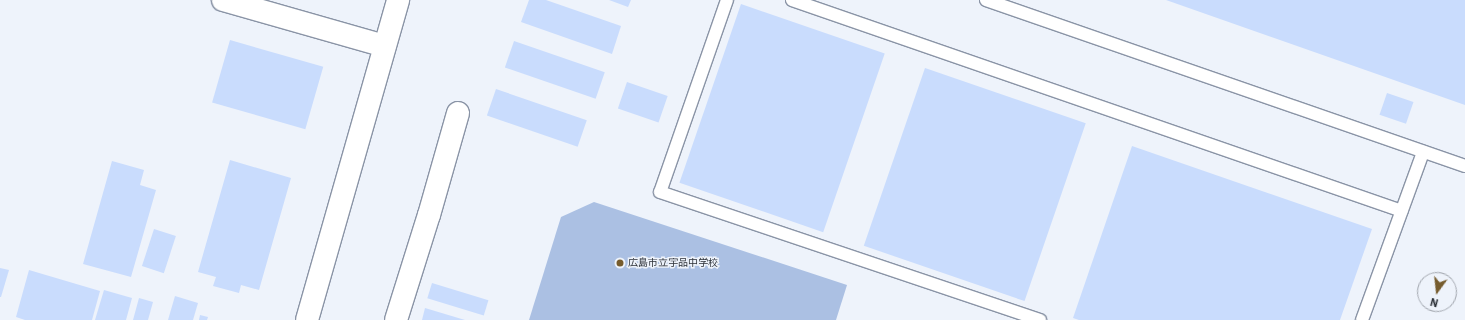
<!DOCTYPE html>
<meta charset="utf-8">
<style>
body{margin:0}
#map{position:relative;width:1465px;height:320px;overflow:hidden;background:#eef3fb;font-family:"IBM Plex Sans","Noto Sans JP",sans-serif}
div>[style]{position:absolute}
[style*='--x']{left:calc(var(--x)*1px);top:calc(var(--y)*1px);width:calc(var(--w)*1px);rotate:calc(var(--a)*1deg)}
.green>*{inset:0;background:#abc0e3}
.building>*{inset:0;background:#c9dcfd;transform-origin:0 0}
.roads{filter:drop-shadow(1px 0 #8a94a6) drop-shadow(-1px 0 #8a94a6) drop-shadow(0 1px #8a94a6) drop-shadow(0 -1px #8a94a6)}
.service>*{height:12px;margin:-6px;padding:0 6px;transform-origin:6px;border-radius:6px;background:#fff}
.minor>*{height:22px;margin:-11px;padding:0 11px;transform-origin:11px;border-radius:11px;background:#fff}
.tertiary>*{height:22px;margin:-11px;padding:0 11px;transform-origin:11px;border-radius:11px;background:#fff}
.dots>*{width:11px;height:11px;translate:-50% -50%;box-sizing:border-box;border:2px solid #eef3fb;border-radius:50%}
span{translate:-50% -50%;white-space:nowrap;text-align:center;line-height:1.15;-webkit-text-stroke:3px #eef3fb;paint-order:stroke}
.poi-label{font-size:10px;color:#2c3138}
.left{translate:0 -50%;text-align:left}
.north{position:absolute;left:1417px;top:272px;width:40px;height:40px;box-sizing:border-box;background:#eef3fb;border:1px solid #a0a5ad;border-radius:50%;rotate:195deg;font-size:11px;font-weight:700;line-height:16px;text-align:center;color:#2c3138}
.north::after{content:'';display:block;margin:auto;width:14px;height:18px;background:#765c2e;clip-path:polygon(50% 0,100% 100%,50% 72%,0 100%)}
</style>
<div id="map">
<div class="green">
<div style="clip-path:polygon(594px 202px,847px 285px,836px 320px,529px 320px,561px 217px)"></div>
</div>
<div class="building">
<div style="clip-path:polygon(529px 0,546px 0,621px 26px,612px 54px,521px 22px)"></div>
<div style="clip-path:polygon(609px 0,631px 0,628px 7px)"></div>
<div style="clip-path:polygon(1166px 0,1465px 0,1465px 105px)"></div>
<div style="left:741px;top:4px;width:152px;height:189px;rotate:19deg"></div>
<div style="left:230px;top:40px;width:97px;height:65px;rotate:16deg"></div>
<div style="left:514px;top:41px;width:96px;height:28px;rotate:19deg"></div>
<div style="left:925px;top:68px;width:170px;height:188px;rotate:19deg"></div>
<div style="left:627px;top:82px;width:43px;height:28px;rotate:19deg"></div>
<div style="left:496px;top:89px;width:96px;height:28px;rotate:19deg"></div>
<div style="left:1387px;top:93px;width:28px;height:23px;rotate:19deg"></div>
<div style="clip-path:polygon(1132px 146px,1372px 229px,1340px 320px,1079px 320px,1073px 318px)"></div>
<div style="clip-path:polygon(230px 160px,291px 178px,259px 290px,241px 285px,239px 293px,213px 286px,216px 277px,198px 272px)"></div>
<div style="clip-path:polygon(112px 161px,144px 170px,140px 185px,156px 190px,131px 277px,83px 264px)"></div>
<div style="left:154px;top:229px;width:23px;height:39px;rotate:18deg"></div>
<div style="clip-path:polygon(0 268px,9px 270px,1px 297px,0 297px)"></div>
<div style="clip-path:polygon(29px 270px,100px 291px,92px 320px,25px 320px,16px 317px)"></div>
<div style="left:432px;top:283px;width:59px;height:16px;rotate:17deg"></div>
<div style="clip-path:polygon(104px 290px,132px 298px,126px 320px,95px 320px)"></div>
<div style="clip-path:polygon(175px 296px,198px 303px,193px 320px,168px 320px)"></div>
<div style="clip-path:polygon(139px 298px,153px 302px,148px 320px,133px 320px)"></div>
<div style="clip-path:polygon(425px 308px,465px 320px,422px 320px)"></div>
<div style="clip-path:polygon(200px 315px,208px 317px,207px 320px,199px 320px)"></div>
</div>
<div class="roads">
<div class="service">
<div style="--x:727;--y:0;--w:203;--a:109.2"></div>
<div style="--x:660;--y:192;--w:401;--a:18.6"></div>
<div style="--x:792;--y:0;--w:645;--a:19.08"></div>
<div style="--x:986;--y:0;--w:507;--a:19.11"></div>
<div style="--x:1362;--y:320;--w:179;--a:-70"></div>
</div>
<div class="minor">
<div style="--x:223;--y:0;--w:168;--a:15.9"></div>
<div style="--x:396;--y:320;--w:110;--a:-72.6"></div>
<div style="--x:429;--y:215;--w:106;--a:-74.1"></div>
</div>
<div class="tertiary">
<div style="--x:307;--y:320;--w:333;--a:-74.1"></div>
</div>
</div>
<div class="dots">
<div style="left:620px;top:263px;background:#765c2e"></div>
</div>
<div class="poi-label">
<span class="left" style="left:628px;top:263px">広島市立宇品中学校</span>
</div>
<div class="north">N</div>
</div>
